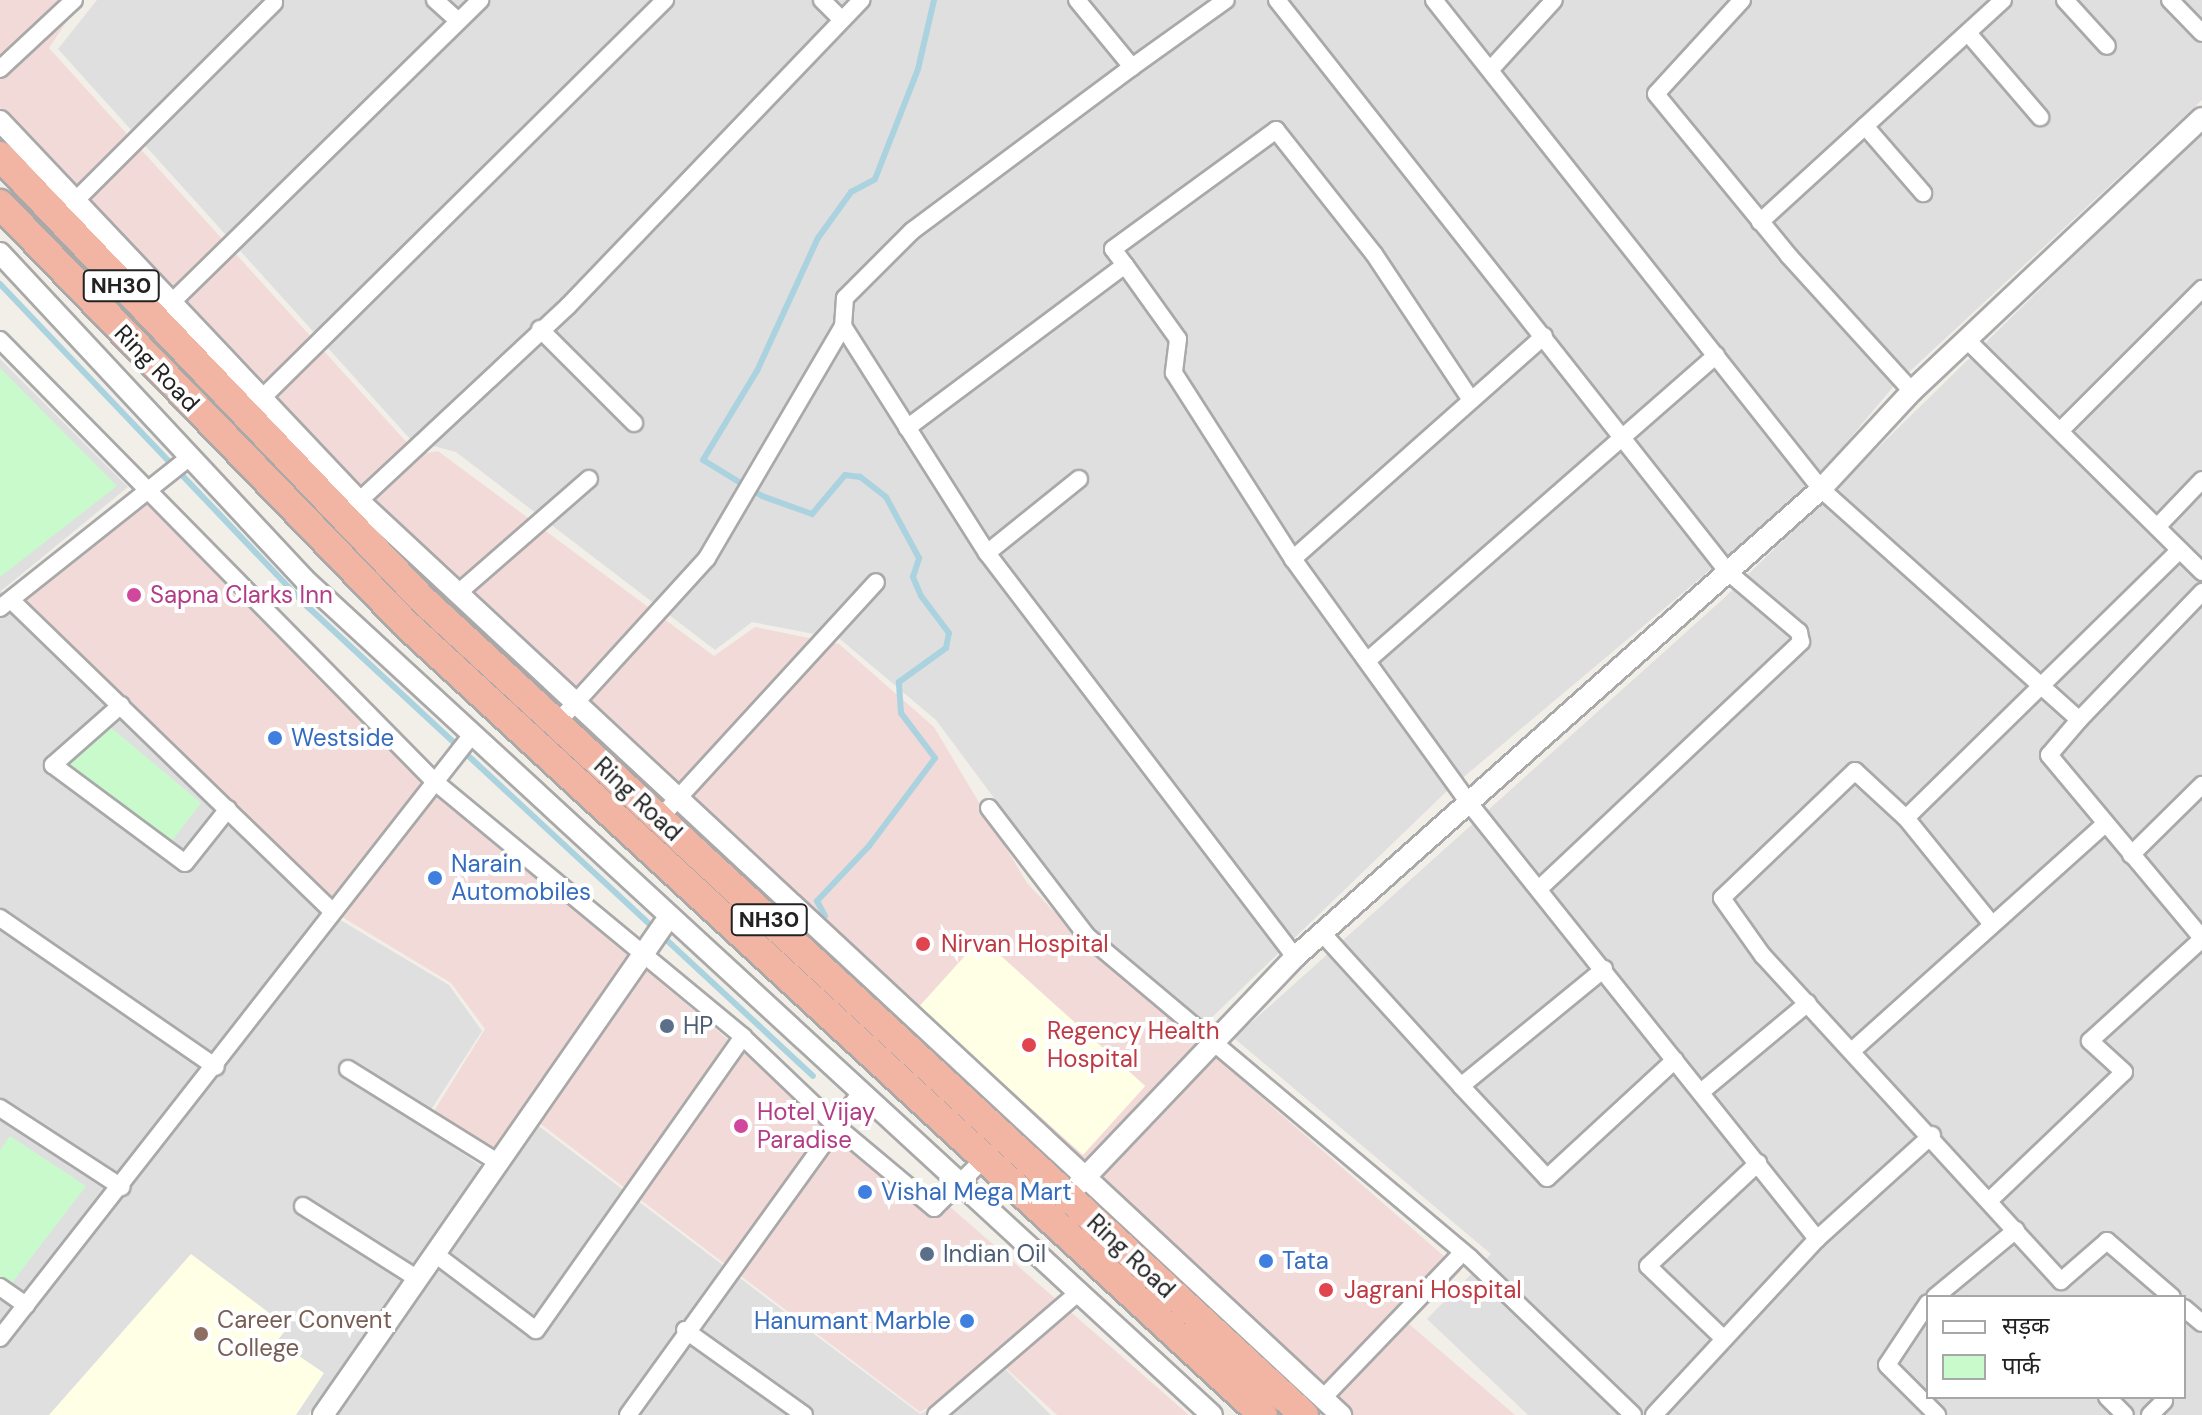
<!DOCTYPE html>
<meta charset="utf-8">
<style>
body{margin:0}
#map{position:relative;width:2202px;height:1415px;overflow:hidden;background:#f2efe9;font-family:"DM Sans","Noto Sans Devanagari",sans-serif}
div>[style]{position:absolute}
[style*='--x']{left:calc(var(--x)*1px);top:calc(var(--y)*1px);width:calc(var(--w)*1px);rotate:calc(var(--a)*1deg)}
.residential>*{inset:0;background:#e0dfdf}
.commercial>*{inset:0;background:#f2dad9}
.education>*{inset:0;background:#ffffe5;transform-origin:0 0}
.park>*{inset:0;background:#c8facc}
.stream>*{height:6px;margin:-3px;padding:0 3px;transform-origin:3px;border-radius:3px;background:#aad3df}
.roads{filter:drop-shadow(2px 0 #a9a9a9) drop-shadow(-2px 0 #a9a9a9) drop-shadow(0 2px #a9a9a9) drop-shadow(0 -2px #a9a9a9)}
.minor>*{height:16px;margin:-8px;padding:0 8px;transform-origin:8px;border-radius:8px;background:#fff}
.tertiary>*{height:20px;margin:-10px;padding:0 10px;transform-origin:10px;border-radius:10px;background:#fff}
.trunk>*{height:28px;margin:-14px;padding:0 14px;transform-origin:14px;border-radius:14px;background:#f2b4a3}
.dots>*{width:22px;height:22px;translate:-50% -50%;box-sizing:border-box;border:4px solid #fff;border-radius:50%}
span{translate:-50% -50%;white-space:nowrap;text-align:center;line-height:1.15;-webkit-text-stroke:8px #fff;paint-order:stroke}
.shield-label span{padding:2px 6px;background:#fff;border:2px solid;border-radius:6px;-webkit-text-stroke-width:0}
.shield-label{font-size:22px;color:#222;font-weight:700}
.street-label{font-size:24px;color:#222}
.hotel-label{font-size:24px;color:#b23c85}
.left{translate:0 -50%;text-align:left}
.shop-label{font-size:24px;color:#366cbe}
.right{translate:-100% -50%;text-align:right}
.health-label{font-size:24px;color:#be3a42}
.service-label{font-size:24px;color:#4e5e75}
.education-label{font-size:24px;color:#785e54}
.legend{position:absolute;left:1926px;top:1295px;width:260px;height:104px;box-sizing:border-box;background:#fff;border:2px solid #a7a7a7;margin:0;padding:10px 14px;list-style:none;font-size:24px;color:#222}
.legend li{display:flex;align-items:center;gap:16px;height:40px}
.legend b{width:40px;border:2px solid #a7a7a7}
</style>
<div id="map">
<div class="residential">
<div style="clip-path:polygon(97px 0,2202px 0,2202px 100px,1893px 387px,1810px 486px,1447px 791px,1205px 1024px,1087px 923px,936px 720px,840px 639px,752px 622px,715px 650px,456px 452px,411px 440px,58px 49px)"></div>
<div style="clip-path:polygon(evenodd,2202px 131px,2202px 1415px,1528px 1415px,1427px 1319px,1491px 1254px,1234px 1038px,1722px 600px,2202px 131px,1928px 1297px,2184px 1297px,2184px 1397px,1928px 1397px,1928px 1297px)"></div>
<div style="clip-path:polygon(0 359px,128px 487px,1px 591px,322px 909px,449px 985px,482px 1031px,421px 1125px,488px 1171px,308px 1415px,0 1415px)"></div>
<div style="clip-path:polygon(536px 1124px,920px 1414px,1004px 1368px,1051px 1415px,337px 1415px)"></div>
</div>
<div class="commercial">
<div style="clip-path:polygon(0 0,81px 0,49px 48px,410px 446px,364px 491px,0 108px)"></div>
<div style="clip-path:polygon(438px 451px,714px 656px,755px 627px,839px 644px,934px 727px,1027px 883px,1081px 940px,1461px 1271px,1409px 1324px,1515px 1415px,1347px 1415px,369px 499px,417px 455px)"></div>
<div style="clip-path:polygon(151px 494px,412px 771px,926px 1208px,949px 1206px,1189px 1415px,1057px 1415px,1006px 1368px,920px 1412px,538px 1122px,485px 1166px,426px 1124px,485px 1029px,451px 983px,324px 906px,20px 600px)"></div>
</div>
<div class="education">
<div style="left:981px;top:938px;width:221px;height:93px;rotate:42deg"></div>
<div style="clip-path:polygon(191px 1254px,288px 1327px,277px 1341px,324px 1373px,296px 1415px,49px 1415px)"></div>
</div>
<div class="park">
<div style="clip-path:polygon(0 368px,117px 486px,0 577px)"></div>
<div style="clip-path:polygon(108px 725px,201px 803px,171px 842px,65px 764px)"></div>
<div style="clip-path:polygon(10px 1136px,86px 1186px,11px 1284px,0 1277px,0 1150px)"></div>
</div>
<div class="stream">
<div style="--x:0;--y:284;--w:446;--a:46.4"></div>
<div style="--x:308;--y:607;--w:689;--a:42.88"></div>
<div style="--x:825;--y:916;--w:17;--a:-118"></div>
<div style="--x:817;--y:901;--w:76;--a:-46.6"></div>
<div style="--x:869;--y:846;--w:110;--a:-53.1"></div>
<div style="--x:935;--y:758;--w:56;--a:-127.1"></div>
<div style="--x:901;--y:713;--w:31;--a:-94"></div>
<div style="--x:899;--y:682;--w:58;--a:-35.9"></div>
<div style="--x:946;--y:648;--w:15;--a:-79"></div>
<div style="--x:949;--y:633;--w:46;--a:-127.1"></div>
<div style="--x:921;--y:596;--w:21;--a:-113"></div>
<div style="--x:913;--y:577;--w:20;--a:-72"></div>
<div style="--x:919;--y:558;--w:69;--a:-118.4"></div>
<div style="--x:886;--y:497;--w:33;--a:-142"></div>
<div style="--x:860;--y:477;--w:15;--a:-172"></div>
<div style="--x:845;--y:475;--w:51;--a:130.2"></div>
<div style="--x:812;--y:514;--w:53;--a:-160.2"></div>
<div style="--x:762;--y:496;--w:69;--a:-148.6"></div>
<div style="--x:703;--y:460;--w:104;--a:-58.8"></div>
<div style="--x:757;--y:371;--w:146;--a:-65.4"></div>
<div style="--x:818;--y:238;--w:57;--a:-54.3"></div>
<div style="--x:851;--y:192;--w:27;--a:-28"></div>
<div style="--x:875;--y:179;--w:118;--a:-68.6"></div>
<div style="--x:918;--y:69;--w:71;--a:-76.9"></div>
</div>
<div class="roads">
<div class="minor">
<div style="--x:435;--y:0;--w:31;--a:42"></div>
<div style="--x:822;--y:0;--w:28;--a:45"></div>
<div style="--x:1077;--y:0;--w:87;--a:50.6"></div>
<div style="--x:1132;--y:67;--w:274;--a:143.3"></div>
<div style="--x:912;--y:231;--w:95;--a:135"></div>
<div style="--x:845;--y:298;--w:28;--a:94"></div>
<div style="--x:843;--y:326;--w:269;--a:57.6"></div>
<div style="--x:987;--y:553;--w:508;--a:52.68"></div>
<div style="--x:1277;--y:0;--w:728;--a:51.75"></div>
<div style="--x:1728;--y:572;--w:93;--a:40.2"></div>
<div style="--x:1799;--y:632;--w:10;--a:79"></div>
<div style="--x:1801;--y:642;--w:360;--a:136.7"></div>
<div style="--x:1434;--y:0;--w:624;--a:51.64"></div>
<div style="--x:1821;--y:489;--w:346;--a:41.8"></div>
<div style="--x:2079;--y:720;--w:178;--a:-46.1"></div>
<div style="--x:1742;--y:0;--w:127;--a:132.5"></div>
<div style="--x:1656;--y:94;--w:210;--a:50.6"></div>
<div style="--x:1789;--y:256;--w:183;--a:47.7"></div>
<div style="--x:2065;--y:0;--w:62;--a:47.6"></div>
<div style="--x:2170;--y:0;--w:46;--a:45.9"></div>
<div style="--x:1968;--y:33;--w:111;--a:49.4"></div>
<div style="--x:1132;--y:67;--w:115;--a:-35.5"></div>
<div style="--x:0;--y:69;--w:101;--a:-43"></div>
<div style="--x:1491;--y:69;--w:93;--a:-47.6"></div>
<div style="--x:1865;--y:126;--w:89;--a:49.1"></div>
<div style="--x:68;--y:208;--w:291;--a:-44.9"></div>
<div style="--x:1760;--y:222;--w:329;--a:-42.4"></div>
<div style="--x:1125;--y:265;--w:20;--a:-127"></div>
<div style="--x:1113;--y:249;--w:202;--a:-36.1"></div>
<div style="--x:1276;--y:130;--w:158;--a:51.7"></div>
<div style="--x:1374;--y:254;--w:175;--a:56.4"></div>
<div style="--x:171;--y:303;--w:433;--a:-44.4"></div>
<div style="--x:540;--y:329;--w:133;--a:45"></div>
<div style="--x:1544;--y:336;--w:336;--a:138.4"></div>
<div style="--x:1293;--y:559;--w:301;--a:54.2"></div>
<div style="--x:1469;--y:803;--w:558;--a:51.4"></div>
<div style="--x:1817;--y:1239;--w:155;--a:-42.1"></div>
<div style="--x:0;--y:340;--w:619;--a:45.46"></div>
<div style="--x:434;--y:781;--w:401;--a:39.6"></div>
<div style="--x:743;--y:1037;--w:129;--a:43.7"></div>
<div style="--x:836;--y:1126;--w:128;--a:39.9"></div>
<div style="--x:934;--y:1208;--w:70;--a:-44.4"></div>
<div style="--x:1968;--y:341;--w:329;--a:44.6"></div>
<div style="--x:254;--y:406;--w:578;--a:-44.65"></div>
<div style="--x:907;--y:428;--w:272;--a:-36.8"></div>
<div style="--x:1125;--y:265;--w:91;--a:54.4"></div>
<div style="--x:1178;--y:339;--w:34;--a:97"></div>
<div style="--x:1174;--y:373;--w:221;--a:57.4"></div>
<div style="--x:2060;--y:431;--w:201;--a:-45"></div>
<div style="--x:359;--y:501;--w:286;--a:-43"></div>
<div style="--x:568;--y:306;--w:424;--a:-46.2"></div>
<div style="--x:2157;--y:527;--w:65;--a:-46.2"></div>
<div style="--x:987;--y:553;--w:118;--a:-38.8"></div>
<div style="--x:457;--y:594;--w:175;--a:-41.1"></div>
<div style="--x:11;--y:600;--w:448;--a:44.1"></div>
<div style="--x:0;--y:608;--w:239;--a:-38.5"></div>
<div style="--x:1367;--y:661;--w:464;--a:-41.2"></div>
<div style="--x:121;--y:705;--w:91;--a:138.6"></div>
<div style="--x:53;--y:765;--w:164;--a:36.6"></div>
<div style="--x:185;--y:863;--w:69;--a:-51.5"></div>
<div style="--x:2079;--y:720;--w:46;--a:130.6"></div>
<div style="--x:2049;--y:755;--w:239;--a:50.1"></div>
<div style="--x:557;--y:723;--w:223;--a:-47.7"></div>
<div style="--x:707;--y:558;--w:269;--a:-59.6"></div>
<div style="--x:989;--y:808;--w:161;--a:52.6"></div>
<div style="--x:1087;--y:936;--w:500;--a:40.05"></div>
<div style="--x:1470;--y:1258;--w:226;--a:43.9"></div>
<div style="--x:1906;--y:818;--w:135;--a:51"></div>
<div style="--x:659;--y:819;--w:321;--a:-47.5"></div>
<div style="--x:2131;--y:855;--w:100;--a:-44.6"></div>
<div style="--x:0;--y:918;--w:262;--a:34.6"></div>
<div style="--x:1322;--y:933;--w:207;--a:47.7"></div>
<div style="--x:1461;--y:1086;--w:185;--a:-39.3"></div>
<div style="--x:1853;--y:1050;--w:337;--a:-41.9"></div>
<div style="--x:348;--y:1069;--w:178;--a:31.9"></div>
<div style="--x:1461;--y:1086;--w:126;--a:46.9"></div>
<div style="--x:1547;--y:1178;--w:174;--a:-42.7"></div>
<div style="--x:1701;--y:1092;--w:139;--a:-39.8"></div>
<div style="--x:0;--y:1108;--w:145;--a:33.1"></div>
<div style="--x:1990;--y:1200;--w:185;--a:-43.7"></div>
<div style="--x:2124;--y:1072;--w:46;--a:-137.6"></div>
<div style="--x:2090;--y:1041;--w:151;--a:-42.3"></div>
<div style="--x:303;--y:1206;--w:136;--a:32.4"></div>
<div style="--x:435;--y:1254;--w:126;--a:37"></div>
<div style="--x:536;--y:1330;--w:359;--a:-54.8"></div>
<div style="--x:0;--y:1287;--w:32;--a:35"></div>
<div style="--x:1935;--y:1297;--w:105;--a:-39.6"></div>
<div style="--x:2172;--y:1297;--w:86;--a:-139.3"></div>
<div style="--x:2107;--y:1241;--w:61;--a:139"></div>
<div style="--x:2061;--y:1281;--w:441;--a:-132.5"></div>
<div style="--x:1763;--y:956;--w:71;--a:-125.3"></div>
<div style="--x:1722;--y:898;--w:184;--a:-43.7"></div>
<div style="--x:1855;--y:771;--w:69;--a:42.7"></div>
<div style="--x:1906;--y:818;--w:383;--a:-44.4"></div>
<div style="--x:1928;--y:1303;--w:74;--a:123.5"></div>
<div style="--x:1887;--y:1365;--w:71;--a:45"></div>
<div style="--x:2184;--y:1308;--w:23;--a:40"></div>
<div style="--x:685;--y:1330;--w:146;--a:35.5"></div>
<div style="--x:0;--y:1338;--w:764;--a:-51.96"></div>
<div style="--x:1724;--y:1339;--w:105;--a:-136.2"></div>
<div style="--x:1648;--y:1266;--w:151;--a:-43.1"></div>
<div style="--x:2107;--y:1397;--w:25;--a:45"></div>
<div style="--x:1323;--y:1398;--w:202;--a:-46.2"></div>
<div style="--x:628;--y:1415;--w:395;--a:-54.2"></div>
<div style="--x:936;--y:1415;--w:187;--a:-40.7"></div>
<div style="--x:1654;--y:1415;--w:240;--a:-47.2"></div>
<div style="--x:2150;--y:1415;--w:20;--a:-45"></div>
</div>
<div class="tertiary">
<div style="--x:0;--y:121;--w:523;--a:46.63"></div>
<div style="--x:359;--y:501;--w:1342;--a:42.95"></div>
<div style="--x:0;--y:253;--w:446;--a:47"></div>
<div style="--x:304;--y:579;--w:1234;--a:42.64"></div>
<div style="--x:1078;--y:1185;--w:315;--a:-46.4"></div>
<div style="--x:1295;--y:957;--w:704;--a:-41.66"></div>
<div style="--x:1821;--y:489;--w:134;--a:-47.1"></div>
<div style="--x:1912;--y:391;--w:398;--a:-43.3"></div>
<div style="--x:323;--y:1415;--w:606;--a:-55.21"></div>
</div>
<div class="trunk">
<div style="--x:0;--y:156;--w:613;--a:46.39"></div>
<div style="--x:423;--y:600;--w:1200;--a:42.77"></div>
<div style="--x:0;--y:204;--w:584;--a:45.97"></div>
<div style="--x:406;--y:624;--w:1166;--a:42.71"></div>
</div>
</div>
<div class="dots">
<div style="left:134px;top:595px;background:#d1479c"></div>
<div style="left:275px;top:738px;background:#3f7fe0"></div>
<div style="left:435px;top:878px;background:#3f7fe0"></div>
<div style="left:923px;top:944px;background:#e0444e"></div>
<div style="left:667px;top:1026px;background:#5c6f8a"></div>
<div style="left:1029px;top:1045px;background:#e0444e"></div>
<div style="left:741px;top:1126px;background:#d1479c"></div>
<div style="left:865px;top:1192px;background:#3f7fe0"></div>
<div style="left:927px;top:1254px;background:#5c6f8a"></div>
<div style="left:1266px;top:1261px;background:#3f7fe0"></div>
<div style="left:1326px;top:1290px;background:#e0444e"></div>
<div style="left:967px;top:1321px;background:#3f7fe0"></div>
<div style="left:201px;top:1334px;background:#8d6e63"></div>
</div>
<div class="shield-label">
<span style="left:121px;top:286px">NH30</span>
<span style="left:769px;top:920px">NH30</span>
</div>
<div class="street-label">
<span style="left:157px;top:368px;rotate:46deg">Ring Road</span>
<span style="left:638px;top:799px;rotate:43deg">Ring Road</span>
<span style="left:1131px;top:1256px;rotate:43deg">Ring Road</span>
</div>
<div class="hotel-label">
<span class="left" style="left:150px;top:595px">Sapna Clarks Inn</span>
<span class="left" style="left:757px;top:1126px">Hotel Vijay<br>Paradise</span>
</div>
<div class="shop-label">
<span class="left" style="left:291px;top:738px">Westside</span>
<span class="left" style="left:451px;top:878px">Narain<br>Automobiles</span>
<span class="left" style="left:881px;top:1192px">Vishal Mega Mart</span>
<span class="left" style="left:1282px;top:1261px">Tata</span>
<span class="right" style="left:951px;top:1321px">Hanumant Marble</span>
</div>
<div class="health-label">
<span class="left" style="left:941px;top:944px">Nirvan Hospital</span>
<span class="left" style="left:1047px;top:1045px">Regency Health<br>Hospital</span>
<span class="left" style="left:1344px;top:1290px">Jagrani Hospital</span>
</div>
<div class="service-label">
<span class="left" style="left:683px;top:1026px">HP</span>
<span class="left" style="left:943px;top:1254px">Indian Oil</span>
</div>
<div class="education-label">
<span class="left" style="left:217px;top:1334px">Career Convent<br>College</span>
</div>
<ul class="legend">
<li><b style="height:10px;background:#fff"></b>सड़क</li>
<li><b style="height:22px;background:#c8facc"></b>पार्क</li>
</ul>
</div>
